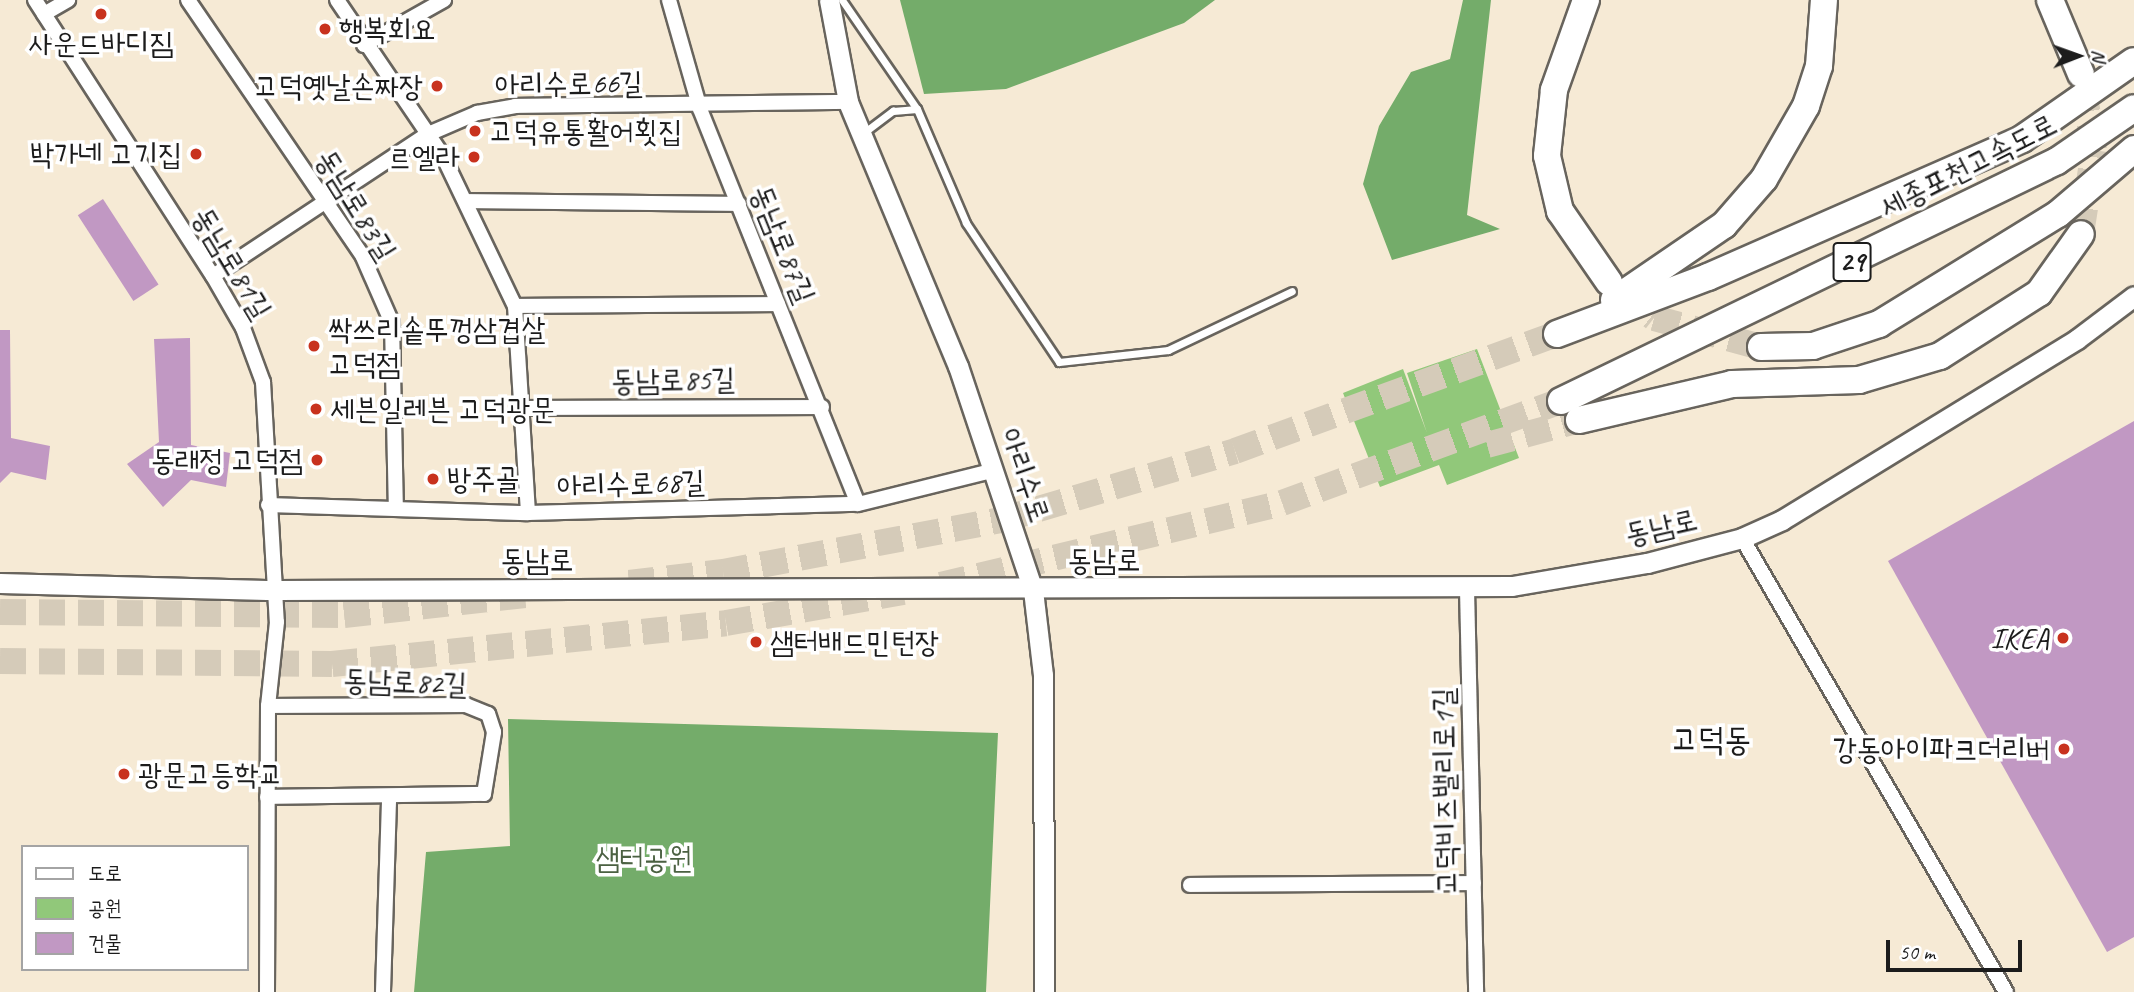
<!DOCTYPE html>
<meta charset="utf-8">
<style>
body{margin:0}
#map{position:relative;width:2134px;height:992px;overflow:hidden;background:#f6ead5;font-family:Caveat,"Poor Story",sans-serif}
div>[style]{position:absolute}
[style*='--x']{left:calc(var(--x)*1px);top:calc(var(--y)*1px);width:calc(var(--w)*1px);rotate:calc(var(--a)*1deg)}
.green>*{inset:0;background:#91c87a}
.forest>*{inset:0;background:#74ac6a}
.building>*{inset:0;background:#c198c3;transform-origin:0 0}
.highway-tunnel>*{height:26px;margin-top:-13px;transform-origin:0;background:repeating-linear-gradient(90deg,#d5cbb9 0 26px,transparent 0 39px)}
.roads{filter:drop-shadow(2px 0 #68645d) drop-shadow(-2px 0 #68645d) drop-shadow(0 2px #68645d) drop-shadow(0 -2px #68645d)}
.lane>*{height:7px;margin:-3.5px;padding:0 3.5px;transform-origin:3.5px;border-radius:3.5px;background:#fff}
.street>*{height:14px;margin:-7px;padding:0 7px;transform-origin:7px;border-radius:7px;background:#fff}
.secondary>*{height:19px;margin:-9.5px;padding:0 9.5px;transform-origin:9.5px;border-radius:9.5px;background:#fff}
.highway>*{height:26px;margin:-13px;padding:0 13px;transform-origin:13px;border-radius:13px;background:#fff}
.dots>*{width:19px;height:19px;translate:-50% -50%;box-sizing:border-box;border:4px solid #fff;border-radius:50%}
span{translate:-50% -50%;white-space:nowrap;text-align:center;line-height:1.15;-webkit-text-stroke:7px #fff;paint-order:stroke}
.shield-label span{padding:2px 5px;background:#fff;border:2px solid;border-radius:5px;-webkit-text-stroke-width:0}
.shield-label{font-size:28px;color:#1c1c1c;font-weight:700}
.poi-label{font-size:30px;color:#1c1c1c}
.left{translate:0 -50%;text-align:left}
.right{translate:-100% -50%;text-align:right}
.street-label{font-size:30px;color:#1c1c1c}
.park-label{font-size:30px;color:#4b6142}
.quarter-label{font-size:33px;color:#1c1c1c}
.legend{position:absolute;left:21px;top:845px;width:228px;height:126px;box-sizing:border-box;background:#fff;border:2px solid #a4a4a4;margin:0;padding:9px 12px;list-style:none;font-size:21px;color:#1c1c1c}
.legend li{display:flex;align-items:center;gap:14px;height:35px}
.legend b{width:35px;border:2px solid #a4a4a4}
.north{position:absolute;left:2043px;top:21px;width:70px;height:70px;-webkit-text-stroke:5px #fff;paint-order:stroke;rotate:89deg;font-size:19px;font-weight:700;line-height:28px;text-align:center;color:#1c1c1c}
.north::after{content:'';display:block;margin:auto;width:24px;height:32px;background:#1c1c1c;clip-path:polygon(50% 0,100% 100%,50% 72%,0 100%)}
.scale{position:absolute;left:1886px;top:940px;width:136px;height:32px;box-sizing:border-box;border:4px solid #1c1c1c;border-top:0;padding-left:9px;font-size:21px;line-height:24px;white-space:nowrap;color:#1c1c1c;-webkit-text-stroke:5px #fff;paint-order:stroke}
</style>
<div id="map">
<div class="green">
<div style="clip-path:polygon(1477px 349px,1519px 458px,1447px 485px,1439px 465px,1380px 487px,1343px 393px,1403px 369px,1427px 433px,1407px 373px)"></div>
</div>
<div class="forest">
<div style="clip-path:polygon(900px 0,1215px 0,1184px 23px,1006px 89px,924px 94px)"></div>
<div style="clip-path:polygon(1463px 0,1491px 0,1467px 215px,1500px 229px,1392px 260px,1363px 184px,1379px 126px,1411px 72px,1450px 59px)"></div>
<div style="clip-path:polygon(508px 719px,998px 733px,986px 992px,414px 992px,426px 852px,510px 846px)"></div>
</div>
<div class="building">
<div style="left:103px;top:199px;width:102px;height:30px;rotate:57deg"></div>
<div style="clip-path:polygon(0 330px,10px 330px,11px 438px,50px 446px,46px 480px,11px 472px,0 483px)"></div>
<div style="clip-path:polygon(190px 338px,191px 445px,230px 453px,226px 487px,191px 480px,163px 507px,127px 464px,159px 442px,154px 339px)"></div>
<div style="clip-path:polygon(2134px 421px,2134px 937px,2107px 952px,1888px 561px)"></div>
</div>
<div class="highway-tunnel">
<div style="--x:2081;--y:234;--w:85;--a:-81.2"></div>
<div style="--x:2094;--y:150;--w:77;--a:-99.7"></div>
<div style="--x:1621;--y:292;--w:42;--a:38.2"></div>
<div style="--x:1654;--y:318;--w:111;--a:15.2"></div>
<div style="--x:1487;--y:445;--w:95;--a:-15.2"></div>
<div style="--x:629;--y:583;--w:95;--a:-6.7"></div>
<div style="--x:723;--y:572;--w:283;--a:-10.6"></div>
<div style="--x:1001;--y:520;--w:244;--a:-16.4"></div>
<div style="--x:1235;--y:451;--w:343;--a:-20"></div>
<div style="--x:941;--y:585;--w:351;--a:-13.5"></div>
<div style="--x:1282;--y:503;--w:297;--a:-20.1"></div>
<div style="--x:0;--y:612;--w:344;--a:0.5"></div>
<div style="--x:344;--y:615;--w:182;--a:-6.3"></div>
<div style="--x:0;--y:661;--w:332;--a:0.5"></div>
<div style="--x:332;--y:664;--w:396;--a:-5.9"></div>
<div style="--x:726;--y:623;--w:180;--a:-9.9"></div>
</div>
<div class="roads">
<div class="lane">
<div style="--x:842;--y:0;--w:132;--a:55.5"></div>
<div style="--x:917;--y:109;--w:124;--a:66.7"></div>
<div style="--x:966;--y:223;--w:167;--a:56.2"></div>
<div style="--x:1059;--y:362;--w:110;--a:-6.3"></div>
<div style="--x:1168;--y:350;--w:137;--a:-25.4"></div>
<div style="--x:862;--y:134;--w:39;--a:-37"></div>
<div style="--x:893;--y:111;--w:24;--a:-5"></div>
</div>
<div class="street">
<div style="--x:35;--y:0;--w:328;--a:57.2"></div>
<div style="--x:213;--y:276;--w:60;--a:60"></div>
<div style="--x:243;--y:328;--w:58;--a:69.7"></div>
<div style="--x:263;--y:382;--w:240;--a:86.7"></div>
<div style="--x:277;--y:622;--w:84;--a:96.1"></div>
<div style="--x:268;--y:706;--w:286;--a:90.2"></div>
<div style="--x:188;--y:0;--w:311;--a:55.7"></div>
<div style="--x:363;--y:257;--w:72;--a:66.3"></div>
<div style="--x:392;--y:323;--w:186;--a:88.8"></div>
<div style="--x:337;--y:0;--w:189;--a:55.8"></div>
<div style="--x:443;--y:156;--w:166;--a:64.4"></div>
<div style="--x:515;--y:306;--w:207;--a:86.4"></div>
<div style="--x:669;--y:0;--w:113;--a:74.1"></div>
<div style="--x:700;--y:109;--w:425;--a:68.2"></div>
<div style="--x:44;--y:14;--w:28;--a:-30"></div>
<div style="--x:364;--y:45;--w:92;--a:-29.4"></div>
<div style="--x:467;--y:201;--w:272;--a:0.6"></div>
<div style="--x:213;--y:276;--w:255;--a:-33.5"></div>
<div style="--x:426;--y:135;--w:56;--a:-23.3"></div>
<div style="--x:477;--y:113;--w:39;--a:-10"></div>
<div style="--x:515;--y:106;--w:333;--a:-0.7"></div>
<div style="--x:515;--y:306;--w:263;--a:-0.4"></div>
<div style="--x:524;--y:408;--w:298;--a:-0.2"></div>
<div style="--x:268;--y:505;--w:260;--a:1.8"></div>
<div style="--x:528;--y:513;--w:330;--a:-1.6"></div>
<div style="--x:858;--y:504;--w:137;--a:-13.9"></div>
<div style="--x:1742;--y:538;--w:525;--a:59.82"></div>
<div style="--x:1467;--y:589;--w:403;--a:88.7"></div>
<div style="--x:267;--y:797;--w:217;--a:-0.8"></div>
<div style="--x:484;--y:794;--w:63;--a:-80.8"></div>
<div style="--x:494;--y:732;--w:19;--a:-108"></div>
<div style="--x:488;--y:714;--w:24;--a:-158"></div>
<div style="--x:466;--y:705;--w:198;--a:179.7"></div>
<div style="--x:1190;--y:885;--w:284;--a:-0.4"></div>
<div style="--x:383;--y:992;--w:196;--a:-88.2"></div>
</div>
<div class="secondary">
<div style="--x:829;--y:0;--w:104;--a:79.4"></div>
<div style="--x:848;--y:102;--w:286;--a:67.4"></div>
<div style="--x:958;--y:366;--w:236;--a:71.5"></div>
<div style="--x:1033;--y:590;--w:86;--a:83.3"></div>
<div style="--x:1043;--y:675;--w:317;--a:89.8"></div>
<div style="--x:0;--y:583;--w:276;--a:1.5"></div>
<div style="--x:276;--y:590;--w:1236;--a:-0.19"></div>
<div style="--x:1512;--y:586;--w:137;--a:-9.7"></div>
<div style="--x:1647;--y:563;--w:98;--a:-14.7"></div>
<div style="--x:1742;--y:538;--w:44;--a:-24.2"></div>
<div style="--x:1782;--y:520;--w:346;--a:-31.5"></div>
<div style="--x:2077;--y:339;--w:71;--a:-37"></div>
</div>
<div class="highway">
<div style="--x:1586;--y:0;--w:96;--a:109.6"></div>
<div style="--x:1554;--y:90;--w:66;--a:96.1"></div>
<div style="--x:1547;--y:156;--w:57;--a:76.7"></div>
<div style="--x:1560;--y:211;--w:86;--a:55.4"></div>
<div style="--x:2050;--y:0;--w:80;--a:67.3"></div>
<div style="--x:1614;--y:300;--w:133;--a:-34.3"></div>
<div style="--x:1724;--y:225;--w:61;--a:-49"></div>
<div style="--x:1764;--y:179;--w:84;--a:-60.1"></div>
<div style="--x:1806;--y:106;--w:42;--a:-72"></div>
<div style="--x:1819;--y:66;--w:66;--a:-85.7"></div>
<div style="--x:1557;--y:334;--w:161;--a:-20.7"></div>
<div style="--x:1708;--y:277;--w:343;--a:-23.7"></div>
<div style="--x:2022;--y:139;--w:136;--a:-34.9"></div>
<div style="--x:1761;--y:347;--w:52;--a:-1.1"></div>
<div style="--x:1813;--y:346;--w:70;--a:-18.4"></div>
<div style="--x:1879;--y:324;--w:210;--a:-31.6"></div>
<div style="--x:2058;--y:214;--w:100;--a:-40.5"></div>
<div style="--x:1561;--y:401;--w:551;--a:-25.82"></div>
<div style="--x:2057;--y:161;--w:93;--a:-34.5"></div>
<div style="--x:1579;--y:420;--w:157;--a:-13.2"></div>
<div style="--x:1732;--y:384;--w:127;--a:-1.8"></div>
<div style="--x:1859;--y:380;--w:84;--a:-16.5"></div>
<div style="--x:1940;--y:356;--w:117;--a:-32.5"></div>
<div style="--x:2039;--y:293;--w:72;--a:-54.6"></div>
</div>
</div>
<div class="dots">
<div style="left:101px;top:14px;background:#c8321e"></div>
<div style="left:325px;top:29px;background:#c8321e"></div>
<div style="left:437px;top:86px;background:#c8321e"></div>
<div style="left:475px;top:131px;background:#c8321e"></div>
<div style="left:196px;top:154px;background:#c8321e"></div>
<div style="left:474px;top:157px;background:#c8321e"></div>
<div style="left:314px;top:346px;background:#c8321e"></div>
<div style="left:316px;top:409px;background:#c8321e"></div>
<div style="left:317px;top:460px;background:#c8321e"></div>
<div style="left:433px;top:479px;background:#c8321e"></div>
<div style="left:2063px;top:638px;background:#c8321e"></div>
<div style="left:756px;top:642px;background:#c8321e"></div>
<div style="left:2064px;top:749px;background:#c8321e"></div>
<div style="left:124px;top:774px;background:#c8321e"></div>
</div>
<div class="shield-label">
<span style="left:1852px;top:262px">29</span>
</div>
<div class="poi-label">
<span class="left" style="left:339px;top:29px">행복회요</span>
<span style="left:101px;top:43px">사운드바디짐</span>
<span class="right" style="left:423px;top:86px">고덕옛날손짜장</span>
<span class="left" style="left:489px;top:131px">고덕유통활어횟집</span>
<span class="right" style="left:182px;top:154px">박가네 고기집</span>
<span class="right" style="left:460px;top:157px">르엘라</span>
<span class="left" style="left:328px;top:346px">싹쓰리솥뚜껑삼겹살<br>고덕점</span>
<span class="left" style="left:330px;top:409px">세븐일레븐 고덕광문</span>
<span class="right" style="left:303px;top:460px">동래정 고덕점</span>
<span class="left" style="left:447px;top:479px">방주골</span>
<span class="right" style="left:2049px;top:638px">IKEA</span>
<span class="left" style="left:770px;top:642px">샘터배드민턴장</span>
<span class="right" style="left:2050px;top:749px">강동아이파크더리버</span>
<span class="left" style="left:138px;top:774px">광문고등학교</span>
</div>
<div class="street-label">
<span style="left:569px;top:84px;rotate:-1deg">아리수로66길</span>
<span style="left:1968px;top:166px;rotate:-27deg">세종포천고속도로</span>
<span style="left:356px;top:205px;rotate:58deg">동남로83길</span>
<span style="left:783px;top:244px;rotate:68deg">동남로87길</span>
<span style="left:232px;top:263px;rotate:59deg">동남로81길</span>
<span style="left:673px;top:380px;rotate:-1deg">동남로85길</span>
<span style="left:1025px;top:475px;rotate:71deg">아리수로</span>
<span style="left:631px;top:484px;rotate:-2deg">아리수로68길</span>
<span style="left:1661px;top:527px;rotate:-13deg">동남로</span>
<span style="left:537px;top:560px">동남로</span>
<span style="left:1104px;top:560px">동남로</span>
<span style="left:405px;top:682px;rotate:2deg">동남로82길</span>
<span style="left:1445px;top:791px;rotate:-91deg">고덕비즈밸리로1길</span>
</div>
<div class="park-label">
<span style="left:644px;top:858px">샘터공원</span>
</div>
<div class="quarter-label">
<span style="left:1711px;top:740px">고덕동</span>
</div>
<ul class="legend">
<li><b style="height:9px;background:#fff"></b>도로</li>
<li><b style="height:19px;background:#91c87a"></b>공원</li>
<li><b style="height:19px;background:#c198c3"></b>건물</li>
</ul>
<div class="north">N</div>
<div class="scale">50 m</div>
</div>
